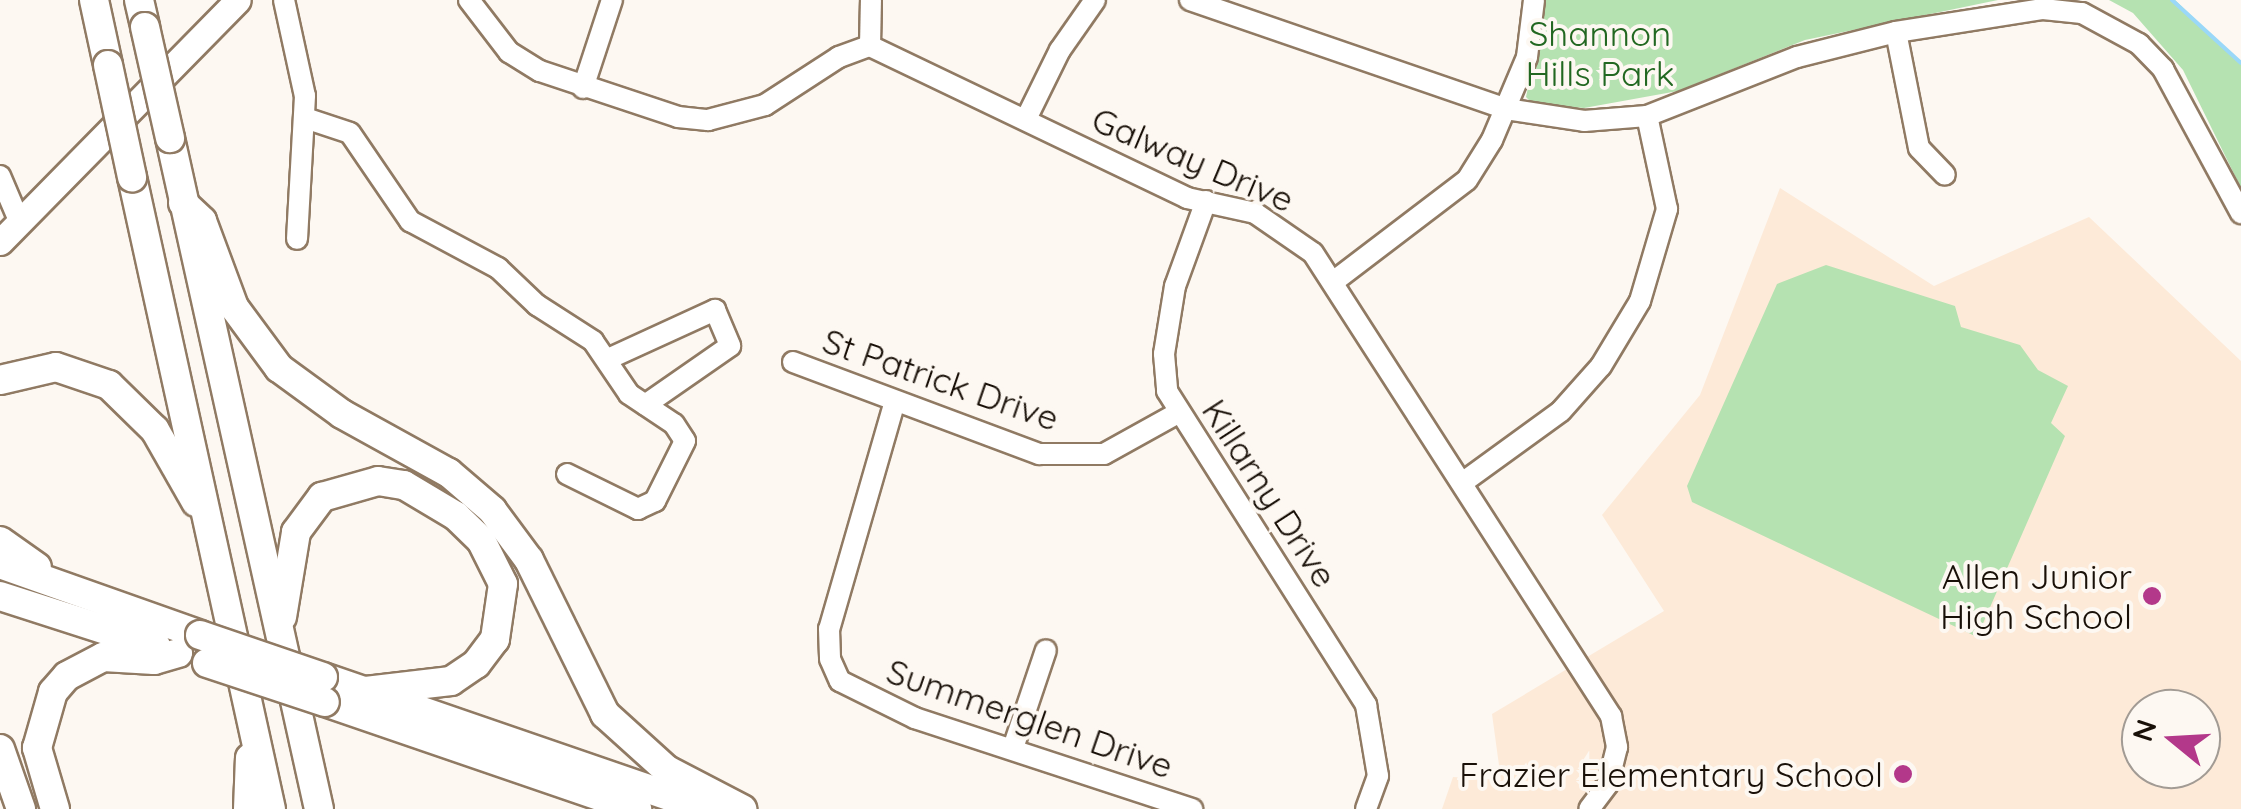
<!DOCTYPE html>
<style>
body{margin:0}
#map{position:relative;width:2241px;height:809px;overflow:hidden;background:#fdf8f2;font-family:Quicksand,sans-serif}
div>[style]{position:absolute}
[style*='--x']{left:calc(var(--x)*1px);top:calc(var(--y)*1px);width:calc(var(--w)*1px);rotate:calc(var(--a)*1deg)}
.built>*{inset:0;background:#fdead8}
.green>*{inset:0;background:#b5e2b1}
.stream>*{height:4px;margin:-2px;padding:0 2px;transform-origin:2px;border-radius:2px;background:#9ad8f8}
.roads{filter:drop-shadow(2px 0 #907a63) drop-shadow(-2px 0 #907a63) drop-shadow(0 2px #907a63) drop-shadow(0 -2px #907a63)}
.minor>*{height:20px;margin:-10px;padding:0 10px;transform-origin:10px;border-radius:10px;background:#fff}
.major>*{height:25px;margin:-12.5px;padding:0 12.5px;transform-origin:12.5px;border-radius:12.5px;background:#fff}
.highway>*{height:28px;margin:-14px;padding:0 14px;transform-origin:14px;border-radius:14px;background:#fff}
.bridges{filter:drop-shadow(2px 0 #907a63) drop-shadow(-2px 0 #907a63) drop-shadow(0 2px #907a63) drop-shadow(0 -2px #907a63)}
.highway-bridge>*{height:28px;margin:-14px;padding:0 14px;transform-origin:14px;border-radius:14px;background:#fff}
.dots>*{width:28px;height:28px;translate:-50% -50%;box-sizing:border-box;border:5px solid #fdf8f2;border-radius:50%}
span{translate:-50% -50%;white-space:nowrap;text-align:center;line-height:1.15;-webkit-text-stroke:8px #fdf8f2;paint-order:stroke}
.park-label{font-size:35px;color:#226821}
.street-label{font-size:35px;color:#191008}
.poi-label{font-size:35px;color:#191008}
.right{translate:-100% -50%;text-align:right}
.north{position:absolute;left:2121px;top:689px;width:100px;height:100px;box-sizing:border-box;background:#fdf8f2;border:2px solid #a29b94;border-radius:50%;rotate:288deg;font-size:28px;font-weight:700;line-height:40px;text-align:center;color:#191008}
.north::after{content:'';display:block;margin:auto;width:35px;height:45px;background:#b3388a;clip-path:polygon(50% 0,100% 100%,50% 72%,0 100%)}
</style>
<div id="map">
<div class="built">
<div style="clip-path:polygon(evenodd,1780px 188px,1934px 286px,2089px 217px,2241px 361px,2241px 809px,1442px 809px,1453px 777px,1501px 780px,1492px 714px,1664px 611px,1602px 515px,1700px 395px,1780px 188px,2141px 709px,2201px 709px,2201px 769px,2141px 769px,2141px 709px)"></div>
</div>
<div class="green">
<div style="clip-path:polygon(1546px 0,1998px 0,1805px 40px,1678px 91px,1584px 108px,1533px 104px,1526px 97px)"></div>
<div style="clip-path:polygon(2109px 0,2175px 0,2241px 63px,2241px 188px,2183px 70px,2133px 13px)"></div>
<div style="clip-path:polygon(1826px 265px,1955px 306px,1961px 327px,2020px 345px,2038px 370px,2068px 386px,2051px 423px,2065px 436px,1977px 637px,1692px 502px,1687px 486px,1777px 284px)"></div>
</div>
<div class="stream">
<div style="--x:2172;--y:0;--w:93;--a:42.4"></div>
</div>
<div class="roads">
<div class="minor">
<div style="--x:284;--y:0;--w:98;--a:77.7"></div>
<div style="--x:305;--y:96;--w:143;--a:93.2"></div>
<div style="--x:469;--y:0;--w:66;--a:52.4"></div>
<div style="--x:509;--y:52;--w:36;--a:32"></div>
<div style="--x:540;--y:71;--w:145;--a:18.4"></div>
<div style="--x:678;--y:117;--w:30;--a:6"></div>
<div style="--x:708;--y:120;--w:59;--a:-14.7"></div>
<div style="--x:765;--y:105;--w:88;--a:-33"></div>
<div style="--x:839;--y:57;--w:33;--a:-20"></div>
<div style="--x:870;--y:46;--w:352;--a:25.6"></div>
<div style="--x:1187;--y:198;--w:70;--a:12.4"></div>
<div style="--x:1255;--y:213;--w:70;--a:34.6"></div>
<div style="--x:1313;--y:253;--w:551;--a:57.23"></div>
<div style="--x:1611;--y:716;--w:32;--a:79"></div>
<div style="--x:1617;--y:747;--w:38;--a:104"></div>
<div style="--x:1608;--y:784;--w:31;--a:127"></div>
<div style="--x:1190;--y:0;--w:334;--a:19"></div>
<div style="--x:1506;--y:109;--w:79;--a:8.7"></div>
<div style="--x:1584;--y:121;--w:63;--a:-4.5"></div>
<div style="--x:1647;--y:116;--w:161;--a:-21.5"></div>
<div style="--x:1797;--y:57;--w:102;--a:-14.2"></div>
<div style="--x:1896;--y:32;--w:149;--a:-8.9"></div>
<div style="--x:2043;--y:9;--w:39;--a:6"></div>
<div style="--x:2082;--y:13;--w:65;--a:28.5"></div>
<div style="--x:2139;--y:44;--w:35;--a:46"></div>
<div style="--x:2163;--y:69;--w:164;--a:61.6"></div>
<div style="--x:1896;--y:32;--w:118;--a:78.8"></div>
<div style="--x:1919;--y:148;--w:37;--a:46"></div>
<div style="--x:870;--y:46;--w:46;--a:-88.8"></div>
<div style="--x:583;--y:88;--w:93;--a:-71.8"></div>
<div style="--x:305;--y:118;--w:47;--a:18.4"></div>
<div style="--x:350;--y:133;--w:107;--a:55.7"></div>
<div style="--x:410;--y:221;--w:100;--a:28.1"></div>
<div style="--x:498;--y:268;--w:54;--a:43.5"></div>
<div style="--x:537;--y:305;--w:67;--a:32.7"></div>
<div style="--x:593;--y:341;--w:64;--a:55.8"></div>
<div style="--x:629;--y:394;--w:54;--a:33.7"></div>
<div style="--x:674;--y:424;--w:20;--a:57"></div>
<div style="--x:685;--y:441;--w:67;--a:116.6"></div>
<div style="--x:655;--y:501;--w:19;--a:155"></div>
<div style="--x:638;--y:509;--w:79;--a:-153.8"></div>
<div style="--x:1026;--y:119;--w:77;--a:-63.8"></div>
<div style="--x:1060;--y:50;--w:61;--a:-55"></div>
<div style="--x:0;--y:176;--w:51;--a:66.9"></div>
<div style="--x:1206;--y:201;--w:90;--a:110"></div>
<div style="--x:1175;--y:286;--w:69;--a:99.2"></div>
<div style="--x:1164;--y:354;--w:37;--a:85"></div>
<div style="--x:1167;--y:391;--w:372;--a:57.6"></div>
<div style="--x:1366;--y:705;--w:72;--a:80.4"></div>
<div style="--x:1378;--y:776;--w:35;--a:110"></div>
<div style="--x:1333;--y:282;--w:168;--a:-37.3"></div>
<div style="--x:1467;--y:180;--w:47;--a:-58"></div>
<div style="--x:1492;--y:140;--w:90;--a:-67.1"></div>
<div style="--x:1527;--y:57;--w:57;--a:-83"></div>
<div style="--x:608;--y:359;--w:118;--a:-24.6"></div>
<div style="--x:715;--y:310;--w:39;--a:67"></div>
<div style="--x:730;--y:346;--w:103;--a:145.2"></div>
<div style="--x:793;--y:362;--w:263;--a:20.5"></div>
<div style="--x:1039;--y:454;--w:65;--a:0"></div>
<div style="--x:1104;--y:454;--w:85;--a:-29"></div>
<div style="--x:895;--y:401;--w:237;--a:106.1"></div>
<div style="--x:829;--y:629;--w:30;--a:88"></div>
<div style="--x:830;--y:659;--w:24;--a:66"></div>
<div style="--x:840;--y:681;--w:84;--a:26.3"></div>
<div style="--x:915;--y:718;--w:292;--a:18.2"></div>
<div style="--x:1462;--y:483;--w:122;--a:-36"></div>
<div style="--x:1561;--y:411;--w:60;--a:-48.4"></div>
<div style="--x:1601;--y:366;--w:76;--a:-59"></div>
<div style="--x:1640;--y:301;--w:96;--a:-73.6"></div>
<div style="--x:1667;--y:209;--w:95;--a:-102.1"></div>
<div style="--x:1013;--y:748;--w:103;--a:-71.4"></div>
</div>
<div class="major">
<div style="--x:0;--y:242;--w:339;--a:-45.5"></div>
</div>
<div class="highway">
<div style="--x:94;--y:0;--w:66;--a:77.8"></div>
<div style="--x:139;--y:0;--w:28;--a:77"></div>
<div style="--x:170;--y:138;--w:687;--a:77.48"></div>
<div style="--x:132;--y:177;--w:647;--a:77.6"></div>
<div style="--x:183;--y:203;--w:26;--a:43"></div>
<div style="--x:202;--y:221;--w:92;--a:69.6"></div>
<div style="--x:234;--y:307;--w:76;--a:53.6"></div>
<div style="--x:279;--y:368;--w:78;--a:36.1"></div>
<div style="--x:342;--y:414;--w:122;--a:28.9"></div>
<div style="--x:449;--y:473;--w:57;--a:40.7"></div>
<div style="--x:492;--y:510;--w:62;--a:53.5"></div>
<div style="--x:529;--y:560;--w:172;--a:63.7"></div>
<div style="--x:605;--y:714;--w:84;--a:42.1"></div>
<div style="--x:667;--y:770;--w:85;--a:27.5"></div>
<div style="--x:0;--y:380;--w:57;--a:-13.1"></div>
<div style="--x:56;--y:367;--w:56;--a:18.8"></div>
<div style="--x:109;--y:385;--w:64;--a:44.4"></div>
<div style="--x:155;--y:430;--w:83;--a:60.3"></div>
<div style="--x:0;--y:541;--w:45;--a:35.1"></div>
<div style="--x:0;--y:564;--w:212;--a:19.5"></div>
<div style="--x:0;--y:596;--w:164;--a:17.8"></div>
<div style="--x:282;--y:617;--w:86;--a:-80.6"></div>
<div style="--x:296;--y:532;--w:44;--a:-53.4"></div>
<div style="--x:322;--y:497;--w:58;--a:-15.9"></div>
<div style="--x:378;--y:481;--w:26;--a:9"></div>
<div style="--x:404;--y:485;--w:61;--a:30.8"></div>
<div style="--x:456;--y:516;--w:35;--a:44"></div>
<div style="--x:481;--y:540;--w:49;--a:63.4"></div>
<div style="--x:503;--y:584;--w:56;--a:98.3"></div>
<div style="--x:495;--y:639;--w:31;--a:127"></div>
<div style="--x:476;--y:664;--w:30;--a:146"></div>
<div style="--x:451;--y:681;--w:88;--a:173.4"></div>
<div style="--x:323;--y:677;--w:405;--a:19"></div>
<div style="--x:325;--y:702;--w:330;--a:18.9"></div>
<div style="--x:0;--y:749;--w:64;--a:70.7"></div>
<div style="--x:55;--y:809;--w:64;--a:-106.4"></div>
<div style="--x:37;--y:748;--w:58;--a:-74.1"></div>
<div style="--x:53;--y:692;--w:21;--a:-49"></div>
<div style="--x:67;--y:676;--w:41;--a:-27.8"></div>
<div style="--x:103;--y:657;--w:51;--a:3.4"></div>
<div style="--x:154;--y:660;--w:25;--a:-16"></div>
<div style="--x:248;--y:809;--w:51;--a:-87.8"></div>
</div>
</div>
<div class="bridges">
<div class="highway-bridge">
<div style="--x:145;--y:27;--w:114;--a:77.3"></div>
<div style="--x:108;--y:65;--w:115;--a:77.9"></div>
<div style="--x:200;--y:635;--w:130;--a:18.9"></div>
<div style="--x:207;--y:663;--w:124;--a:18.3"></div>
</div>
</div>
<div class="dots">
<div style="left:2152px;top:596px;background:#b3388a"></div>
<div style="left:1903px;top:774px;background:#b3388a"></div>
</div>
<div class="park-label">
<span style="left:1600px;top:53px">Shannon<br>Hills Park</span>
</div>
<div class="street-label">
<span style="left:1193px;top:159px;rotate:23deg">Galway Drive</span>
<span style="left:941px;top:379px;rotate:19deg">St Patrick Drive</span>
<span style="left:1270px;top:493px;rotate:57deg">Killarny Drive</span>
<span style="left:1030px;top:718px;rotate:19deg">Summerglen Drive</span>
</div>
<div class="poi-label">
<span class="right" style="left:2132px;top:596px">Allen Junior<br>High School</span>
<span class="right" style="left:1883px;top:774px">Frazier Elementary School</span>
</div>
<div class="north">N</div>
</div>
